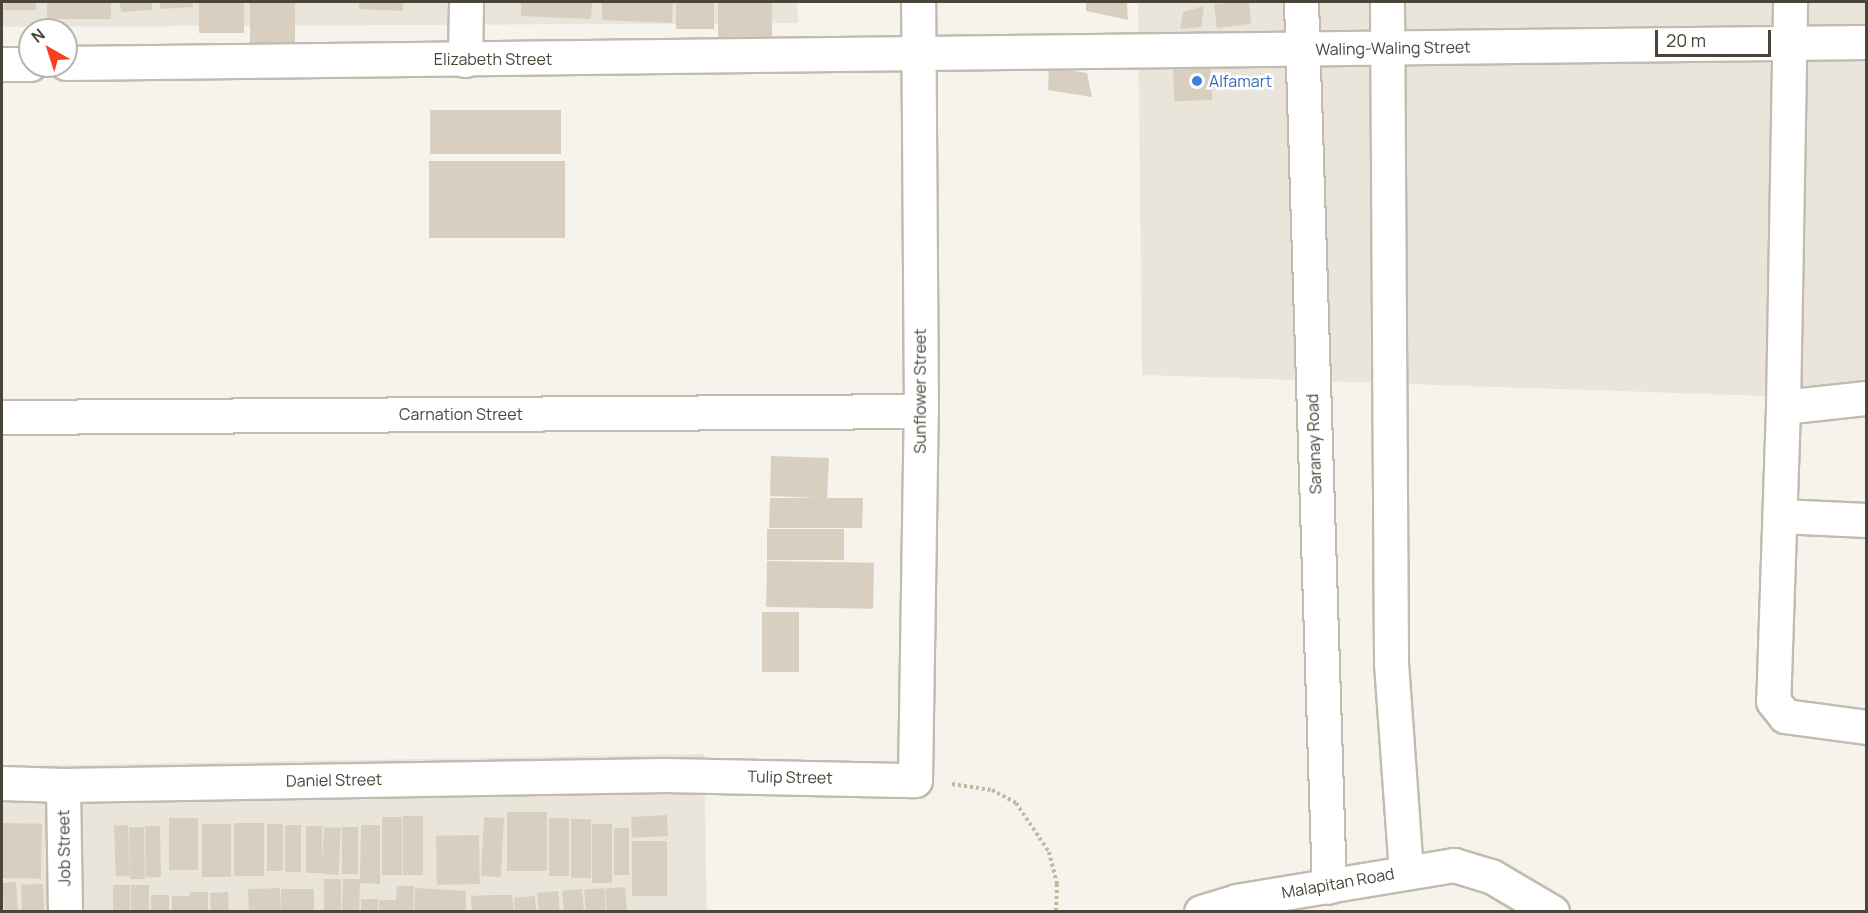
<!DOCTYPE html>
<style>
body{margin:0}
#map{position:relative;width:1868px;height:913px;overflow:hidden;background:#f6f3ec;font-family:Manrope,sans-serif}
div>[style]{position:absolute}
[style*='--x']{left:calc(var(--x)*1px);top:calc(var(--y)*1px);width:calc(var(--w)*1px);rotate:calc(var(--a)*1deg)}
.residential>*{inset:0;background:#eae5da;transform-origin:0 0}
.building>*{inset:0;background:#d8cfc1;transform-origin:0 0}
.path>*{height:4px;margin-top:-2px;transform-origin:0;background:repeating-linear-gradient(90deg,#c4b79f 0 3px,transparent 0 6px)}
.roads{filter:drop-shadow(2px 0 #c2bbae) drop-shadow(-2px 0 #c2bbae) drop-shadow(0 2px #c2bbae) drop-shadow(0 -2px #c2bbae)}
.minor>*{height:33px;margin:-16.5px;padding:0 16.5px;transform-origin:16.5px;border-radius:16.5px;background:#fff}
.dots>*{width:16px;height:16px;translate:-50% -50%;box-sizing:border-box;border:3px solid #fff;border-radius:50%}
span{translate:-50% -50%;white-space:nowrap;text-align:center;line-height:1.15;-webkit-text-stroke:5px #fff;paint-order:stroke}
.street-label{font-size:16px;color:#4b4439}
.shop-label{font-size:16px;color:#366cbe}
.left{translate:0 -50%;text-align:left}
.frame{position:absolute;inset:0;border:3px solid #4b4439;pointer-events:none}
.north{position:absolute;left:18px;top:18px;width:60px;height:60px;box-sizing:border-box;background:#fff;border:2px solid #b7b4b0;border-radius:50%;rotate:321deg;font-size:16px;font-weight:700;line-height:24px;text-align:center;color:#4b4439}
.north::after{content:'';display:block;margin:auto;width:21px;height:27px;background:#fc3f1d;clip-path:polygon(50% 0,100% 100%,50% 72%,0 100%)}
.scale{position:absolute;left:1655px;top:30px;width:116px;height:27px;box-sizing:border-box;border:3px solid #4b4439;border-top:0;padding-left:8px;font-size:18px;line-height:21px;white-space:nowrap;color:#4b4439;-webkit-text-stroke:4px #fff;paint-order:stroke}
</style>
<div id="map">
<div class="residential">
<div style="clip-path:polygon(2px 2px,797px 2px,798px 23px,2px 27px)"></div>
<div style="clip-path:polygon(1138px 2px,1866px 2px,1866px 390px,1797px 397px,1142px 375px)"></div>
<div style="left:704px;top:754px;width:157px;height:702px;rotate:89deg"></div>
</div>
<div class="building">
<div style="left:4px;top:2px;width:32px;height:8px"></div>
<div style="left:47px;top:2px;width:64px;height:17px"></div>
<div style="clip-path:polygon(120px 2px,152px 2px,152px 10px,121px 12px)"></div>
<div style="clip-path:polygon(160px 2px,192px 2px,193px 7px,160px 9px)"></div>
<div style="left:199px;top:2px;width:45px;height:31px"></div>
<div style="left:250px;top:2px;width:45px;height:44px"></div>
<div style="clip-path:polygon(359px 2px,403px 2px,403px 11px,359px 9px)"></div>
<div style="clip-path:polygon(521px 2px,592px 2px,591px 19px,521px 16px)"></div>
<div style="clip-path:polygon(602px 2px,673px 2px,672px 23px,602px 20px)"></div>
<div style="left:676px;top:2px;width:38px;height:27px"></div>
<div style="left:718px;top:2px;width:54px;height:38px"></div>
<div style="clip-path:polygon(1086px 2px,1127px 2px,1128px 20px,1086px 11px)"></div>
<div style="clip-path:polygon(1242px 2px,1249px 2px,1251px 24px,1217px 28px,1214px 4px)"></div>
<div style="clip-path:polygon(1204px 6px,1201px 27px,1180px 29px,1183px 12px)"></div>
<div style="left:1211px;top:66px;width:34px;height:38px;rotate:88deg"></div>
<div style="clip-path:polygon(1049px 67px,1087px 73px,1092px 97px,1048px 90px)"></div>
<div style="left:430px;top:110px;width:131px;height:44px"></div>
<div style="left:429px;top:161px;width:136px;height:77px"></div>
<div style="clip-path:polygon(771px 456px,829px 458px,827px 498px,863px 498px,862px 528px,769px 528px,770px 498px,817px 498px,770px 496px)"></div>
<div style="left:844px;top:529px;width:31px;height:77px;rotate:90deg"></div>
<div style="left:767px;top:561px;width:107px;height:46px;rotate:1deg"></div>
<div style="left:762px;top:612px;width:37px;height:60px"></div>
<div style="left:547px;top:812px;width:59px;height:40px;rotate:90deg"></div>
<div style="left:667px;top:815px;width:21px;height:36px;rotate:87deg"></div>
<div style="left:403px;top:816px;width:20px;height:59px"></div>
<div style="left:382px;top:817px;width:20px;height:58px"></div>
<div style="left:484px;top:817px;width:20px;height:59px;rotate:3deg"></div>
<div style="left:169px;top:818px;width:29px;height:52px"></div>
<div style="left:549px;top:818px;width:20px;height:58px"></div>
<div style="left:571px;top:819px;width:20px;height:59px"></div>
<div style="left:2px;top:823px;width:40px;height:55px;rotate:1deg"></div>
<div style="left:234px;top:823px;width:30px;height:53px"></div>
<div style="left:202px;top:824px;width:29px;height:53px"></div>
<div style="left:267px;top:824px;width:16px;height:47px"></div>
<div style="left:592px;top:824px;width:20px;height:59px"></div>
<div style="left:128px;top:825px;width:51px;height:14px;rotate:88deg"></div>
<div style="left:285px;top:825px;width:16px;height:47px"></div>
<div style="clip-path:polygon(361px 825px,380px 825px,380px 884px,360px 883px,359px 912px,342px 912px,343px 879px,360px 879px)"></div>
<div style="left:160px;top:826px;width:51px;height:15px;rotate:89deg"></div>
<div style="left:306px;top:826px;width:16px;height:47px"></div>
<div style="left:144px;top:827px;width:52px;height:15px;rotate:89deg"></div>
<div style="left:324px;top:827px;width:17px;height:47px;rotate:3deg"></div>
<div style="left:342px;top:827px;width:16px;height:47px"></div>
<div style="left:614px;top:828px;width:15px;height:47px"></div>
<div style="left:479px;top:835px;width:49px;height:43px;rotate:89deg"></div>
<div style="left:667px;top:841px;width:55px;height:35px;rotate:90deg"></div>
<div style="left:324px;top:879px;width:17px;height:33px"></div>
<div style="left:16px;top:882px;width:30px;height:14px;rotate:86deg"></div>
<div style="left:43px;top:884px;width:28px;height:22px;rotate:88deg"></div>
<div style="left:113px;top:885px;width:17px;height:27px"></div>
<div style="left:131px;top:885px;width:18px;height:27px"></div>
<div style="clip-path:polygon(397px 886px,414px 886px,413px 912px,379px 912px,379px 900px,396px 900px)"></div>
<div style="left:625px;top:887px;width:25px;height:20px;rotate:85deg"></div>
<div style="left:280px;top:888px;width:24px;height:32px;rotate:88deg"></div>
<div style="clip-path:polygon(415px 888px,466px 891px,466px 912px,414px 912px)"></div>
<div style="left:604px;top:888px;width:24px;height:20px;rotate:85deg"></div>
<div style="left:314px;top:889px;width:23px;height:33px;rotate:90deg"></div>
<div style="left:582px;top:889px;width:23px;height:20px;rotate:85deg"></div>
<div style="left:558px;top:891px;width:21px;height:21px;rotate:85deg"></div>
<div style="left:190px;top:892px;width:18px;height:20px"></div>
<div style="left:228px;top:892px;width:20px;height:18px;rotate:87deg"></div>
<div style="left:169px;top:895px;width:17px;height:18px;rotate:90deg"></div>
<div style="clip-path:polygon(491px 895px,512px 895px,514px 912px,472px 912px,471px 896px)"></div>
<div style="left:172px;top:896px;width:18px;height:16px"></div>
<div style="left:535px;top:896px;width:16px;height:21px;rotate:86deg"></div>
<div style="left:361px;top:899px;width:17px;height:13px"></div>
</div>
<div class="path">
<div style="--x:952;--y:784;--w:40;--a:8.5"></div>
<div style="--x:992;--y:790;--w:27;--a:28"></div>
<div style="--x:1016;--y:803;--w:59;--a:56"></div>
<div style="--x:1049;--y:852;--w:33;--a:76"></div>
<div style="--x:1057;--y:884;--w:28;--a:92"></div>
</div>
<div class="roads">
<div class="minor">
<div style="--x:1301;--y:2;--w:885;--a:88.19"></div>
<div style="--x:1387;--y:2;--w:661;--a:89.65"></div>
<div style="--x:1391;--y:663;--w:209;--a:85.9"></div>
<div style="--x:465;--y:60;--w:58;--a:-89"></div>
<div style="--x:66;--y:63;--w:1800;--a:-0.67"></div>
<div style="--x:2;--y:64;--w:28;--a:0"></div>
<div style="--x:1866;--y:398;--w:83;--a:173.8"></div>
<div style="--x:1783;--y:407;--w:294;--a:91.9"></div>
<div style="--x:1773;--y:701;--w:19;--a:51"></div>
<div style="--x:1785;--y:716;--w:82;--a:7.7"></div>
<div style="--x:1783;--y:407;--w:405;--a:-89"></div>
<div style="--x:2;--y:417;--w:919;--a:-0.37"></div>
<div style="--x:1780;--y:516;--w:86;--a:2.7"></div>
<div style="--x:2;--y:783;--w:61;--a:1.9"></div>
<div style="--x:63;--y:785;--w:603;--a:-0.95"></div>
<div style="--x:666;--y:775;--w:249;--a:1.2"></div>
<div style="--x:915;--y:780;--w:369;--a:-89.1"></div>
<div style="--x:921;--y:411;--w:409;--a:-90.4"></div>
<div style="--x:63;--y:785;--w:127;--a:89.1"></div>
<div style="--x:1201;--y:912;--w:37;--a:-17"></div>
<div style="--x:1236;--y:901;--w:221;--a:-9.4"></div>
<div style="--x:1454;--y:865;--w:39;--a:17"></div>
<div style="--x:1491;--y:876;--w:71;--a:30.5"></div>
</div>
</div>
<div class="dots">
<div style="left:1197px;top:81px;background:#3f7fe0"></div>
</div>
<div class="street-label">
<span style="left:1393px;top:48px;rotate:-1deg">Waling-Waling Street</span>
<span style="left:493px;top:59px">Elizabeth Street</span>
<span style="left:920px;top:391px;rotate:-90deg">Sunflower Street</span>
<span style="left:461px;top:414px">Carnation Street</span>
<span style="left:1314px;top:444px;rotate:-92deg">Saranay Road</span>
<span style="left:790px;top:777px;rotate:1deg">Tulip Street</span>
<span style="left:334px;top:780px;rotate:-1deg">Daniel Street</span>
<span style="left:64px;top:848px;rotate:-91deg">Job Street</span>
<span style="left:1338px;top:883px;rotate:-10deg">Malapitan Road</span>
</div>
<div class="shop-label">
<span class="left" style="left:1209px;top:81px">Alfamart</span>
</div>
<div class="frame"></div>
<div class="north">N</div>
<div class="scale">20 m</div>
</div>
